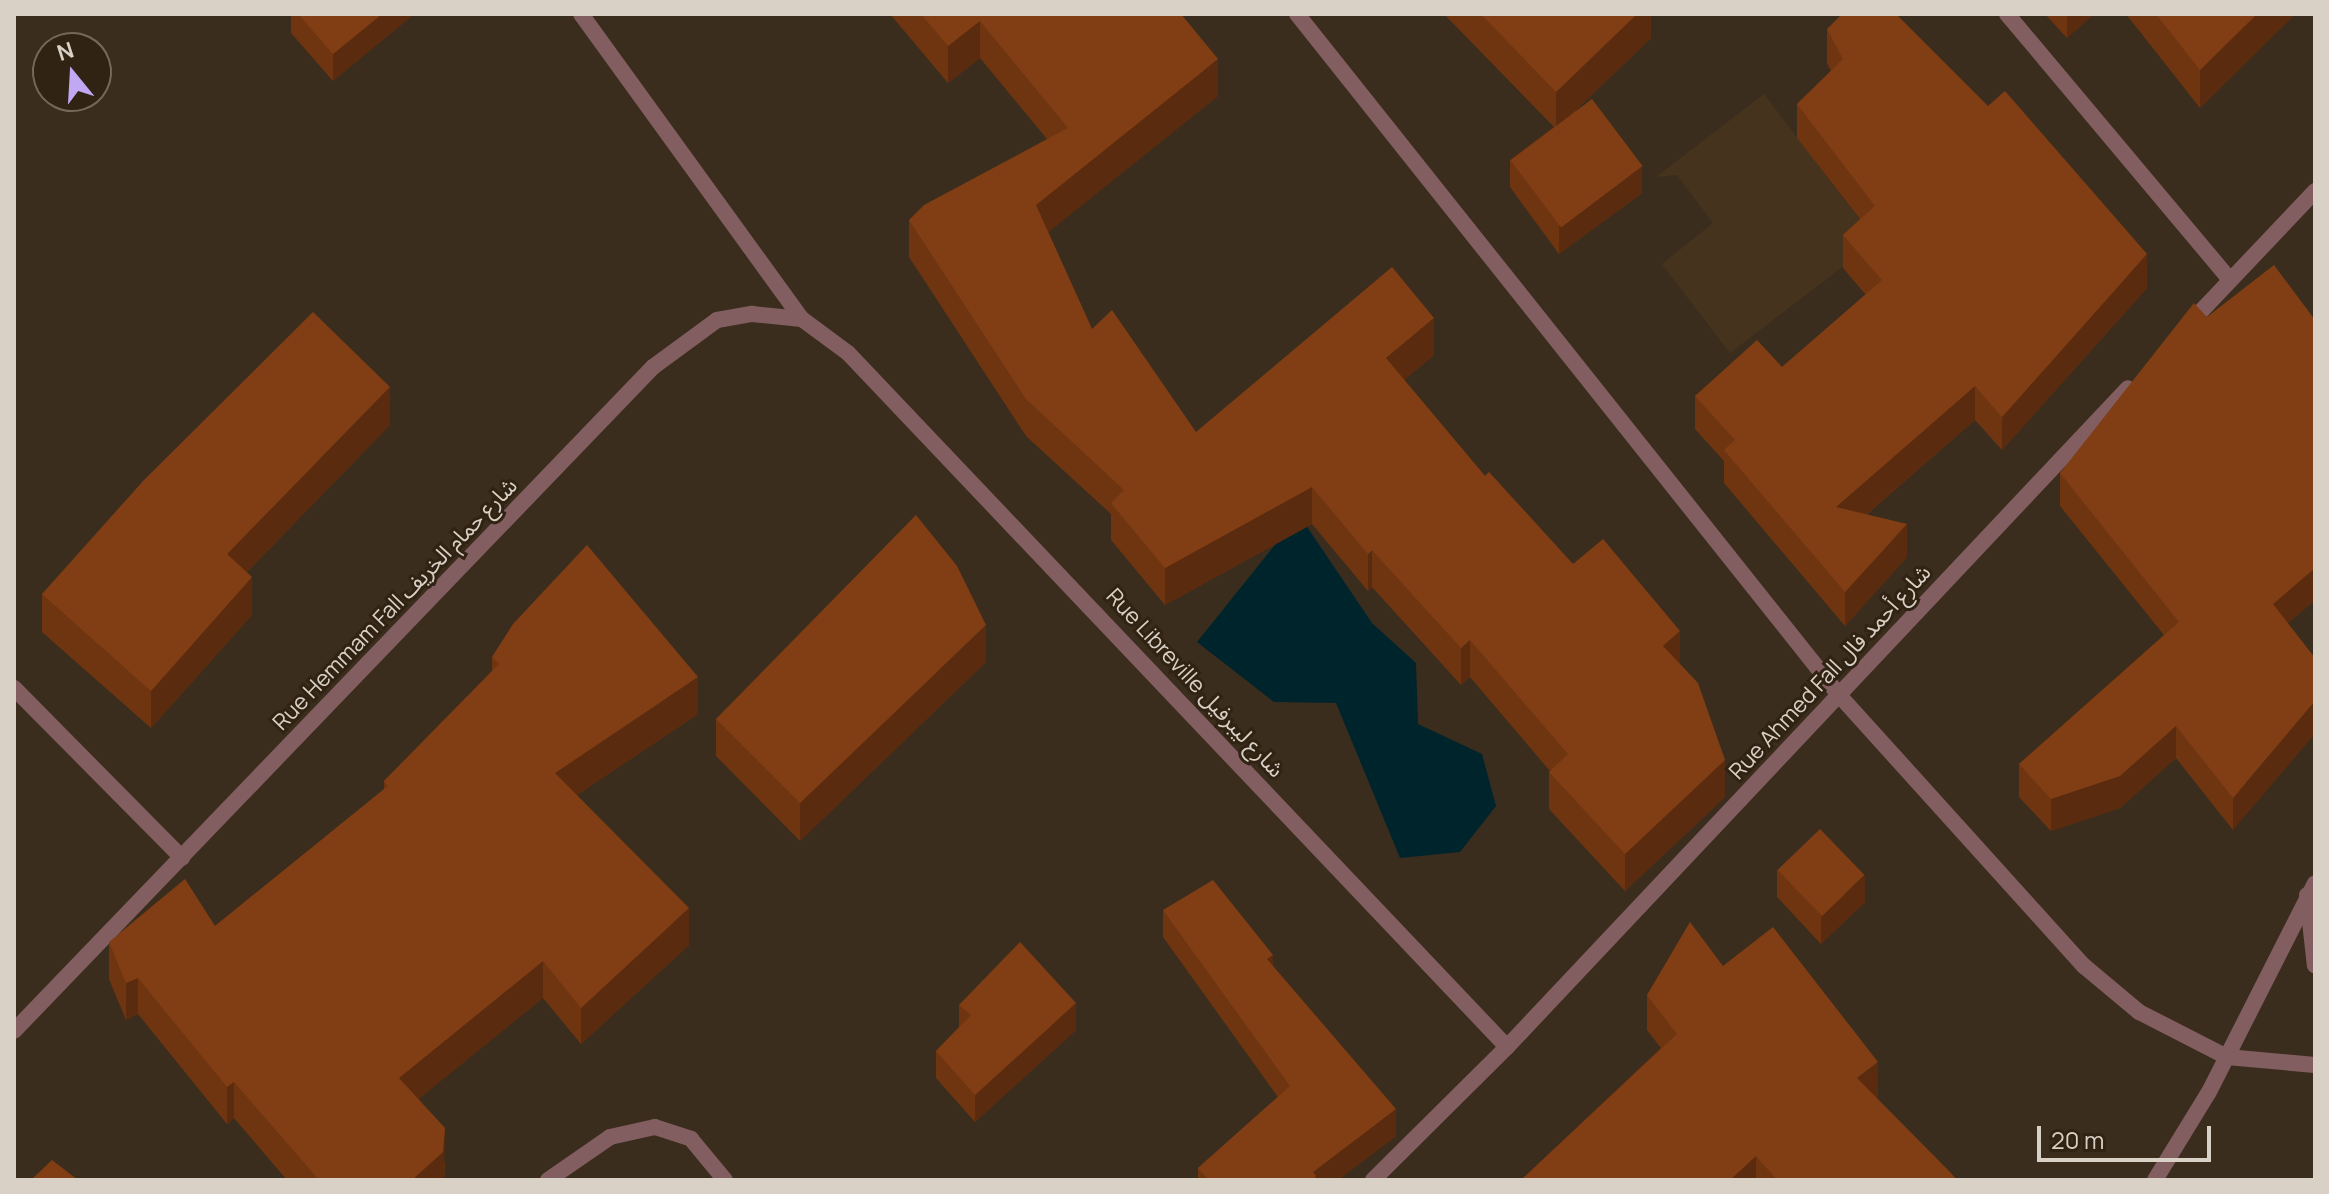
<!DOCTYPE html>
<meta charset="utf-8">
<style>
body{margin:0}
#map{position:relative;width:2329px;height:1194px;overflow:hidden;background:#3b2d1d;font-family:Manrope,"Noto Sans Arabic",sans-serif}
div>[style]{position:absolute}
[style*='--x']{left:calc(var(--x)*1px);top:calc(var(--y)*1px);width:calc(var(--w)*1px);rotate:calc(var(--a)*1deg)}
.built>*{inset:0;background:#46331d}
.water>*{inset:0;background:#00242b}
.minor>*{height:16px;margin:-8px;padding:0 8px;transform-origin:8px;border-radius:8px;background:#835e61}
.wall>*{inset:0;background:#6f3511}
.shaded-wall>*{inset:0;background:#5a2b0e}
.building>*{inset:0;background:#813e14;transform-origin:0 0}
span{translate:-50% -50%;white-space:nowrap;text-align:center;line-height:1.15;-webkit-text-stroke:6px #312313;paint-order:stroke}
.street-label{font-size:22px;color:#d9d0c6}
.frame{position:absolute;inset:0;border:16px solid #d9d0c6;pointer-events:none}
.north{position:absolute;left:32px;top:32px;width:80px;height:80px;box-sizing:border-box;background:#312313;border:2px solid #74685b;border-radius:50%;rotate:342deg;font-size:22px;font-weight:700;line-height:32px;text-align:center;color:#d9d0c6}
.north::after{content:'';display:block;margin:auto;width:28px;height:36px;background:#c0a8f3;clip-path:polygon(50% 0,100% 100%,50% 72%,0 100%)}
.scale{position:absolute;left:2037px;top:1126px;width:174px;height:36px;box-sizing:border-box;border:4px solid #d9d0c6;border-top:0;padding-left:10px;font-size:24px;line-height:28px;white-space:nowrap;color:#d9d0c6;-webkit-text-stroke:6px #312313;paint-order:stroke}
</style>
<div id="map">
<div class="built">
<div style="clip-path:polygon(1764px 94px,1876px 241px,1730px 353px,1662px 264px,1713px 223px,1677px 175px,1656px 177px)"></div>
</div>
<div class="water">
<div style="clip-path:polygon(1299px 515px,1372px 623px,1416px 663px,1418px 724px,1482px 754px,1496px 806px,1460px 852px,1400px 858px,1336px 703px,1274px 702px,1197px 642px)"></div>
</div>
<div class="minor">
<div style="--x:581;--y:14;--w:377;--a:54.1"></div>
<div style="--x:1297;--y:14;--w:870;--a:51.48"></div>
<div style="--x:1839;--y:695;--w:365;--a:47.9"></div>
<div style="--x:2084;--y:966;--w:72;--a:39.9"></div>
<div style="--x:2139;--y:1012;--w:99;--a:27.1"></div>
<div style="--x:2227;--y:1057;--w:88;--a:5.2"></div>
<div style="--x:2007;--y:14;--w:347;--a:50"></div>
<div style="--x:2188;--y:325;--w:185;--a:-46.5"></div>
<div style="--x:14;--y:688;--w:239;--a:45.3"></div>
<div style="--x:2307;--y:895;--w:71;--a:83.6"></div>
<div style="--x:14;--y:1031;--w:922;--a:-46.1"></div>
<div style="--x:653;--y:367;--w:79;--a:-36.3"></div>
<div style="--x:717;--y:320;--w:36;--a:-10"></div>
<div style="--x:752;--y:314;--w:50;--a:5.7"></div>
<div style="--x:802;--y:319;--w:57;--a:36.5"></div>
<div style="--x:848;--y:353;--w:957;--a:46.48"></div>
<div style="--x:548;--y:1180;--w:75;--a:-34.7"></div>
<div style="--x:610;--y:1137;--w:46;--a:-12.5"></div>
<div style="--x:655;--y:1127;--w:38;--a:18"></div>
<div style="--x:691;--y:1139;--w:53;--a:50.3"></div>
<div style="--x:1373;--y:1180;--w:189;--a:-44.8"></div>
<div style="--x:1507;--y:1047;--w:905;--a:-46.7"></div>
<div style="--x:2155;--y:1180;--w:103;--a:-58.5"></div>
<div style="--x:2209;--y:1092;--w:234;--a:-63.1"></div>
</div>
<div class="wall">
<div style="clip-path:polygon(291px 14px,414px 14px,333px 81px,291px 33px)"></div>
<div style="clip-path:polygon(890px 14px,1181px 14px,1218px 96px,1048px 232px,1092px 329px,1196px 432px,1434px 355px,1404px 380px,1485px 476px,1573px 564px,1680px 664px,1725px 797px,1625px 891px,1549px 809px,1549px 772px,1550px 771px,1470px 677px,1461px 685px,1372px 587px,1368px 591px,1312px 524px,1165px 605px,1111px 540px,1111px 514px,1026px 436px,909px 257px,909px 220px,1047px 139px,980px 58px,948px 83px)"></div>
<div style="clip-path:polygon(1444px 14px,1651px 14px,1651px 38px,1575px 111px,1642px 193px,1559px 254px,1510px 187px,1510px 160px,1554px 127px)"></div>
<div style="clip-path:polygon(2045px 14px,2094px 14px,2067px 38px)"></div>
<div style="clip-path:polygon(2126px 14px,2295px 14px,2200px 108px)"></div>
<div style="clip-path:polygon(1827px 29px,2147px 288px,2002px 450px,1975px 420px,1867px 514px,1907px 557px,1845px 626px,1724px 483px,1724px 461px,1695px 429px,1695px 396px,1782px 367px,1866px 295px,1843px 268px,1843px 235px,1860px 219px,1797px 138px,1797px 104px,1831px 71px,1827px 63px)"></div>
<div style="clip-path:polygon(2207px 317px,2315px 320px,2315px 600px,2288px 623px,2233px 830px,2176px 758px,2120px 808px,2051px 831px,2019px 797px,2019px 764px,2164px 635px,2060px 506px,2060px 473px)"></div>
<div style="clip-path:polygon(390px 425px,247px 572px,252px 615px,151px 728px,42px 632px,42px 594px)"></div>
<div style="clip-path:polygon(492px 657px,698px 714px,577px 795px,689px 945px,581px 1044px,543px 998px,418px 1099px,445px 1164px,444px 1180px,287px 1180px,234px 1118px,227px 1124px,138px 1014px,126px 1020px,109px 979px,109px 942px,215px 926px,384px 789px,384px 781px,492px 671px)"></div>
<div style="clip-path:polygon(986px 662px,800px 841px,716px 756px,716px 719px)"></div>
<div style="clip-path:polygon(1777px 870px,1865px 902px,1821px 944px,1777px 897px)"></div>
<div style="clip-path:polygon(1163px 910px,1273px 966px,1396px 1136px,1338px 1180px,1198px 1180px,1198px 1168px,1278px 1097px,1163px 937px)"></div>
<div style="clip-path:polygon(1723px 966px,1878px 1097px,1876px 1098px,1957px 1180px,1521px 1180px,1661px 1048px,1647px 1030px,1647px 995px)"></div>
<div style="clip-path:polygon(959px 1005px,1076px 1030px,975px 1122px,936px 1078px,936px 1051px,959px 1027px)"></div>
</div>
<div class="shaded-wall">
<div style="clip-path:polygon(382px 14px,414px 14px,333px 81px,333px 54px)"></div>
<div style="clip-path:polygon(1637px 14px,1651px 14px,1651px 38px,1556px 129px,1556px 92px)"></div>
<div style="clip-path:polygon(2067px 14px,2094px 14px,2067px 38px)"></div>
<div style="clip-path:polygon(2257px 14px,2295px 14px,2200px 108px,2200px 70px)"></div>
<div style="clip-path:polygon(980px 21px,980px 58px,948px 83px,948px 46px)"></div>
<div style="clip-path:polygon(1218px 59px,1218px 96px,1036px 242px,1036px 205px)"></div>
<div style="clip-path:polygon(1642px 166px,1642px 193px,1559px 254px,1559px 226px)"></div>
<div style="clip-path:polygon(2147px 254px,2147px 288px,2002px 450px,2002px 417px)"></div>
<div style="clip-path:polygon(1434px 318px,1434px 355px,1386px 395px,1386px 358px)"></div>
<div style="clip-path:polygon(1975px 386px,1975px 420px,1836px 540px,1836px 507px)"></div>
<div style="clip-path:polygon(390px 387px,390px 425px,227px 592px,227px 554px)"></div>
<div style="clip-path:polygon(1312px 487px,1312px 524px,1165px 605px,1165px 568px)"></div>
<div style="clip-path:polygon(1907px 524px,1907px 557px,1845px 626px,1845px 592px)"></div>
<div style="clip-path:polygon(1372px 550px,1372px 587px,1368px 591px,1368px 554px)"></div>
<div style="clip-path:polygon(2315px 568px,2315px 600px,2273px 636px,2273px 604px)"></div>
<div style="clip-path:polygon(252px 577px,252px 615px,151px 728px,151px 691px)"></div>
<div style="clip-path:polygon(986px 625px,986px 662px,800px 841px,800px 803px)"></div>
<div style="clip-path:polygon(1680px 631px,1680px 668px,1663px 646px)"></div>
<div style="clip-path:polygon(1470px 640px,1470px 677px,1461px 685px,1461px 648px)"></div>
<div style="clip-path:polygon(698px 677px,698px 714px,555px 810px,555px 773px)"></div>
<div style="clip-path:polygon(2315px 701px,2315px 734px,2233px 830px,2233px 798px)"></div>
<div style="clip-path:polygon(2176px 726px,2176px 758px,2120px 808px,2051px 831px,2051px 799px)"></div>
<div style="clip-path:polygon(1725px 760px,1725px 797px,1625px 891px,1625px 854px)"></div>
<div style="clip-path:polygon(1865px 875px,1865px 902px,1821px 944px,1821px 917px)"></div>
<div style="clip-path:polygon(689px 908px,689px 945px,581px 1044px,581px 1008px)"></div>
<div style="clip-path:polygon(1273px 955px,1273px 982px,1267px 959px)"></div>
<div style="clip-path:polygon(543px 961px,543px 998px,399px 1115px,399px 1078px)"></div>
<div style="clip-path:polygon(138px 978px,138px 1014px,126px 1020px,126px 983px)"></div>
<div style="clip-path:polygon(1076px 1003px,1076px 1030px,975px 1122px,975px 1095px)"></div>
<div style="clip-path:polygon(1878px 1062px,1878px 1097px,1857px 1113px,1857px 1078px)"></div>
<div style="clip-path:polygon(234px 1082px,234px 1118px,227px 1124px,227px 1087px)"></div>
<div style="clip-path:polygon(1396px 1109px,1396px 1136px,1338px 1180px,1313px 1180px,1313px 1172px)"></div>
<div style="clip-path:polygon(445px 1128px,444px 1180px,412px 1180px)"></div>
<div style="clip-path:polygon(1756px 1156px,1756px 1180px,1730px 1180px)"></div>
</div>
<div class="building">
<div style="clip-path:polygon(298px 14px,382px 14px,333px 54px)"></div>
<div style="clip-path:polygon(921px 14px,1181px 14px,1218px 59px,1036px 205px,1092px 329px,1112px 310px,1196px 432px,1392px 267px,1434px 318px,1386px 358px,1485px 476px,1489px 472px,1573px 564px,1603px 539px,1680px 631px,1663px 646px,1698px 683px,1725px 760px,1625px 854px,1549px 772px,1568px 754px,1470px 640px,1461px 648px,1372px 550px,1368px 554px,1312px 487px,1165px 568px,1111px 503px,1124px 490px,1026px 399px,909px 220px,924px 205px,1068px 128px,980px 21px,948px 46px)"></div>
<div style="clip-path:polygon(1481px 14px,1637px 14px,1556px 92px)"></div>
<div style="clip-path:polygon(1842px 14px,1896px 14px,1988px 106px,2005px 91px,2147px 254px,2002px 417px,1975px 386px,1836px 507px,1907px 524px,1845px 592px,1724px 450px,1735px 440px,1695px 396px,1757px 340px,1782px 367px,1882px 280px,1843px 235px,1875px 206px,1797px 104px,1843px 59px,1827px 29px)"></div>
<div style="clip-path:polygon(2156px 14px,2257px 14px,2200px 70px)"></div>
<div style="left:1592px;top:99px;width:84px;height:102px;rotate:53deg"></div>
<div style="clip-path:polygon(2274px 265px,2315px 320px,2315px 568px,2273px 604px,2315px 658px,2315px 701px,2233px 798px,2176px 726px,2120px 776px,2051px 799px,2019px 764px,2179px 622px,2060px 473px,2194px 303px,2207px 317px)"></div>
<div style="clip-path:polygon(313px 312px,390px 387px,227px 554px,252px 577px,151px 691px,42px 594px,144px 480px)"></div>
<div style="clip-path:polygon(916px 515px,957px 566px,986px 625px,800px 803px,716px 719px)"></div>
<div style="clip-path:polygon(587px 545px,698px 677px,555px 773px,689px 908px,581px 1008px,543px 961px,399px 1078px,445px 1128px,443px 1152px,412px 1180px,319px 1180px,234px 1082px,227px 1087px,138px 978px,126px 983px,109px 942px,185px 879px,215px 926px,388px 786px,384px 781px,499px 664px,492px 657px,513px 624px)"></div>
<div style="left:1820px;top:829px;width:64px;height:59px;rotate:46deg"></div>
<div style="clip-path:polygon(1213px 880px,1273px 955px,1267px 959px,1396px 1109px,1313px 1172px,1316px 1176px,1313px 1180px,1209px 1180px,1198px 1168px,1290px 1086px,1163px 910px)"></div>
<div style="clip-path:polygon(1690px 922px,1723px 966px,1773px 927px,1878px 1062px,1857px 1078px,1950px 1172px,1957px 1180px,1777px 1180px,1756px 1156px,1730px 1180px,1521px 1180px,1677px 1034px,1647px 995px)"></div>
<div style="clip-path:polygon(1020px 942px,1076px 1003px,975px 1095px,936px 1051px,971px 1015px,959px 1005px)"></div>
<div style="clip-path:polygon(52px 1160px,78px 1180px,31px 1180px)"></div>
</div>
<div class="street-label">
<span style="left:395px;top:604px;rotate:-46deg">Rue Hemmam Fall شارع حمام الخريف</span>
<span style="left:1830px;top:672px;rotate:-47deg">Rue Ahmed Fall شارع أحمد فال</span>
<span style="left:1195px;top:683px;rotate:47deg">Rue Libreville شارع ليبرفيل</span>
</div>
<div class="frame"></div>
<div class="north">N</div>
<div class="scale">20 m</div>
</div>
